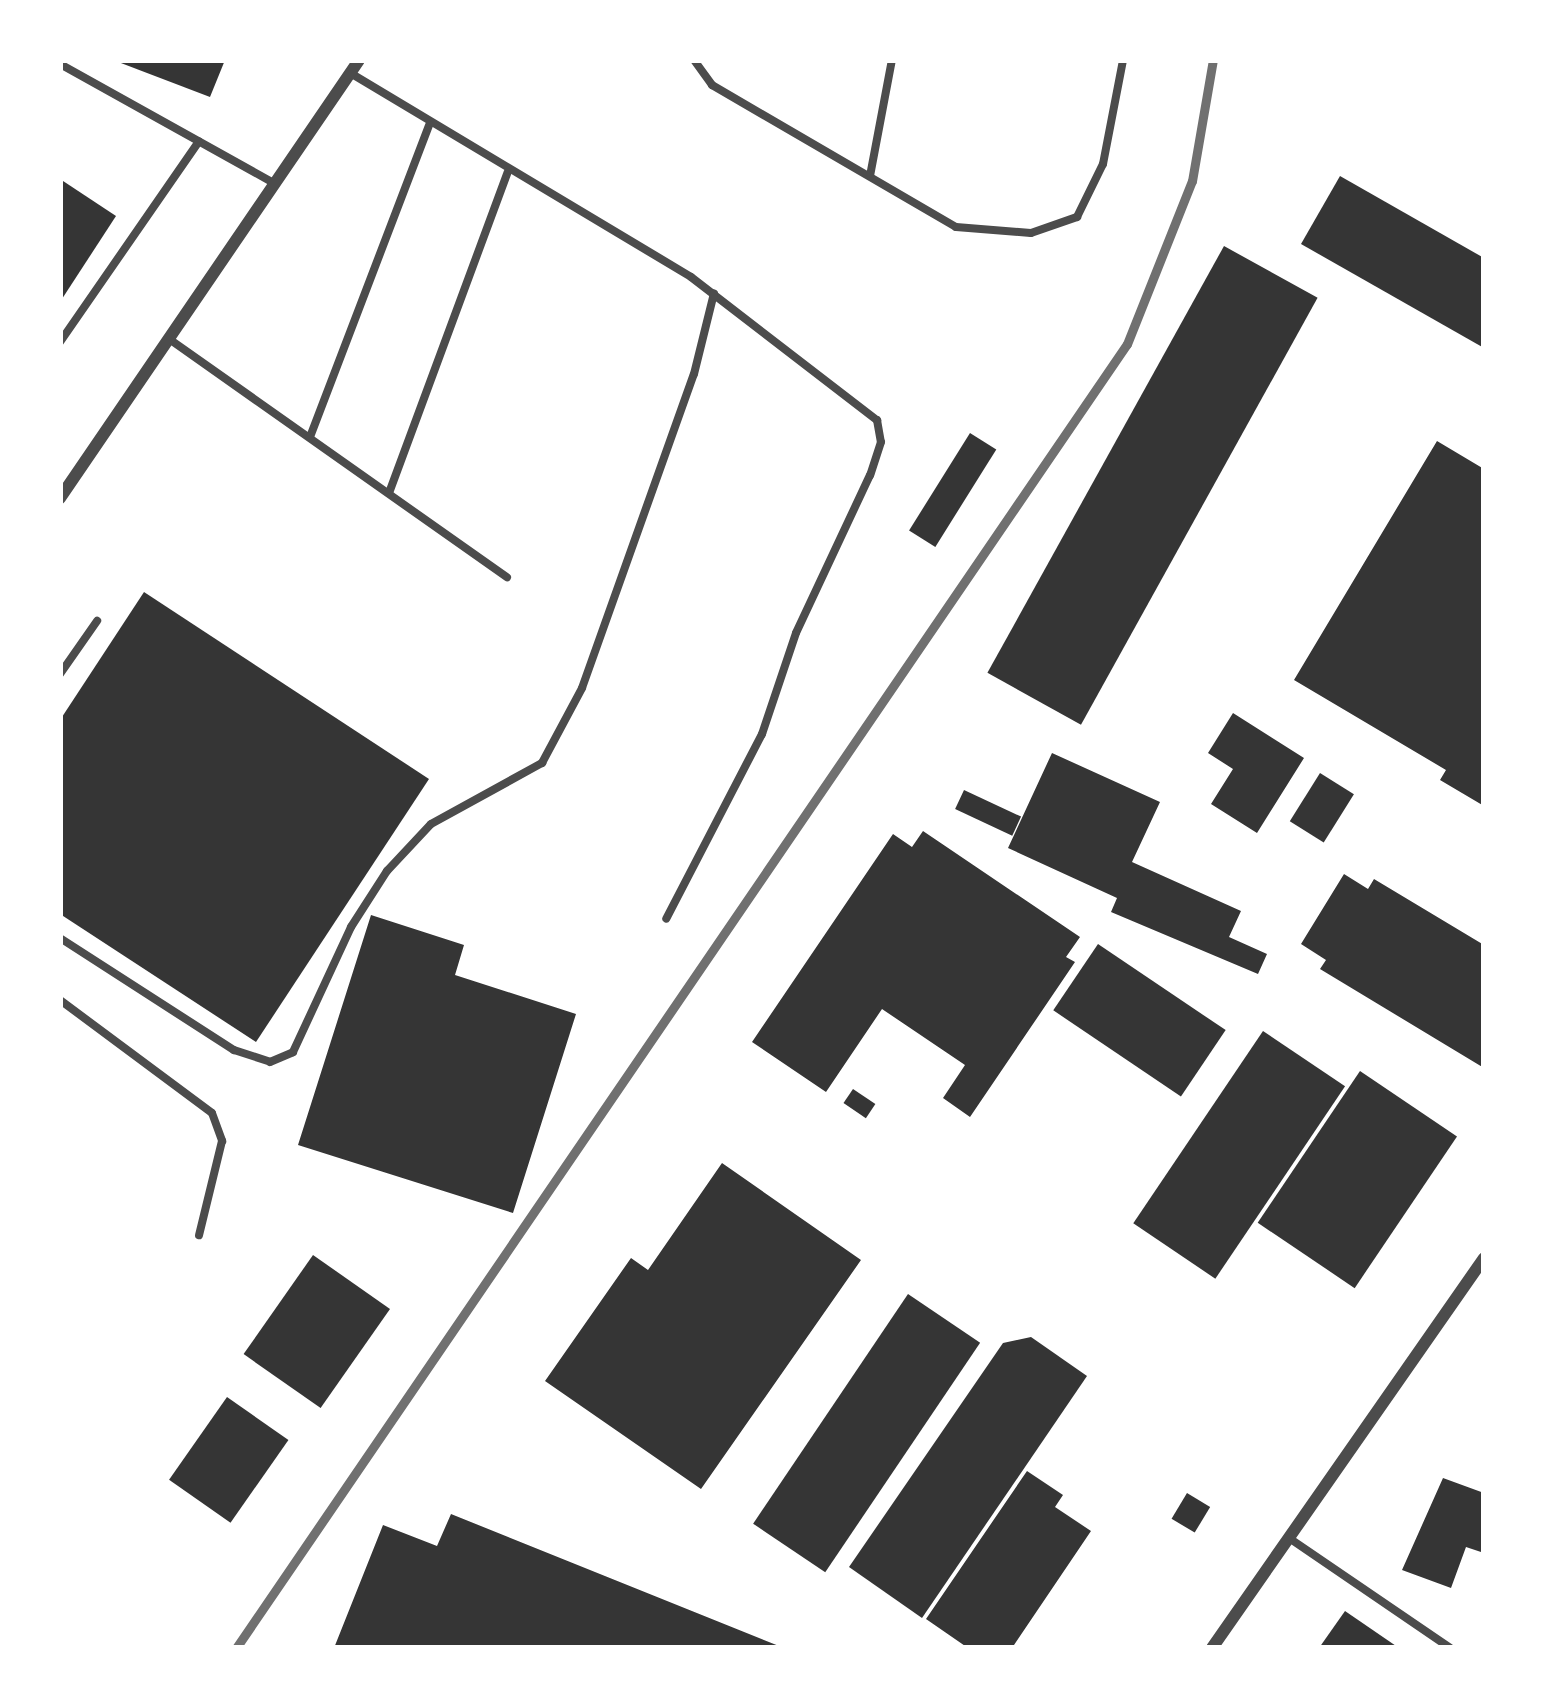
<!DOCTYPE html>
<style>
body{margin:0}
#map{position:relative;width:1544px;height:1708px;overflow:hidden;background:#fff;font-family:"Noto Serif",serif}
div>[style]{position:absolute}
[style*='--x']{left:calc(var(--x)*1px);top:calc(var(--y)*1px);width:calc(var(--w)*1px);rotate:calc(var(--a)*1deg)}
.building>*{inset:0;background:#353535;transform-origin:0 0}
.service>*{height:8px;margin:-4px;padding:0 4px;transform-origin:4px;border-radius:4px;background:#4c4c4c}
.minor>*{height:12px;margin:-6px;padding:0 6px;transform-origin:6px;border-radius:6px;background:#4c4c4c}
.rail>*{height:9px;margin:-4.5px;padding:0 4.5px;transform-origin:4.5px;border-radius:4.5px;background:#707070}
span{translate:-50% -50%;white-space:nowrap;text-align:center;line-height:1.15;-webkit-text-stroke:12px #fff;paint-order:stroke}
.frame{position:absolute;inset:0;border:63px solid #fff;pointer-events:none}
</style>
<div id="map">
<div class="building">
<div style="clip-path:polygon(113px 60px,225px 60px,210px 97px)"></div>
<div style="clip-path:polygon(1340px 176px,1484px 258px,1484px 348px,1301px 244px)"></div>
<div style="clip-path:polygon(60px 179px,116px 216px,60px 302px)"></div>
<div style="left:1224px;top:246px;width:107px;height:488px;rotate:29deg"></div>
<div style="left:970px;top:433px;width:31px;height:115px;rotate:32deg"></div>
<div style="clip-path:polygon(1437px 441px,1484px 469px,1484px 806px,1440px 780px,1446px 770px,1294px 680px)"></div>
<div style="clip-path:polygon(144px 592px,429px 779px,256px 1042px,60px 914px,60px 720px)"></div>
<div style="clip-path:polygon(1233px 713px,1304px 758px,1257px 833px,1211px 804px,1233px 769px,1208px 753px)"></div>
<div style="clip-path:polygon(1052px 753px,1160px 802px,1132px 862px,1241px 911px,1229px 937px,1267px 954px,1258px 974px,1111px 912px,1117px 898px,1008px 848px)"></div>
<div style="left:1320px;top:773px;width:40px;height:57px;rotate:32deg"></div>
<div style="left:964px;top:790px;width:63px;height:21px;rotate:25deg"></div>
<div style="clip-path:polygon(923px 831px,1080px 937px,1066px 957px,1075px 962px,970px 1117px,943px 1098px,965px 1065px,882px 1009px,826px 1092px,752px 1042px,893px 834px,912px 847px)"></div>
<div style="clip-path:polygon(1344px 874px,1368px 889px,1374px 879px,1484px 945px,1484px 1068px,1320px 969px,1326px 960px,1301px 944px)"></div>
<div style="clip-path:polygon(371px 915px,464px 945px,455px 975px,576px 1014px,513px 1213px,298px 1145px)"></div>
<div style="left:1098px;top:944px;width:154px;height:80px;rotate:34deg"></div>
<div style="left:1263px;top:1031px;width:99px;height:232px;rotate:34deg"></div>
<div style="left:1360px;top:1071px;width:117px;height:183px;rotate:34deg"></div>
<div style="left:853px;top:1089px;width:27px;height:17px;rotate:34deg"></div>
<div style="clip-path:polygon(722px 1163px,861px 1260px,701px 1489px,545px 1381px,631px 1258px,648px 1270px)"></div>
<div style="left:313px;top:1255px;width:94px;height:121px;rotate:35deg"></div>
<div style="left:908px;top:1294px;width:87px;height:277px;rotate:34deg"></div>
<div style="clip-path:polygon(1031px 1337px,1087px 1376px,922px 1618px,849px 1567px,1003px 1343px)"></div>
<div style="left:227px;top:1397px;width:75px;height:101px;rotate:35deg"></div>
<div style="clip-path:polygon(1027px 1471px,1063px 1495px,1055px 1507px,1091px 1531px,1012px 1648px,968px 1648px,926px 1619px)"></div>
<div style="clip-path:polygon(1443px 1478px,1484px 1493px,1484px 1553px,1466px 1547px,1451px 1588px,1402px 1570px)"></div>
<div style="left:1187px;top:1493px;width:27px;height:30px;rotate:31deg"></div>
<div style="clip-path:polygon(451px 1514px,784px 1648px,334px 1648px,383px 1525px,437px 1546px)"></div>
<div style="clip-path:polygon(1345px 1611px,1399px 1648px,1319px 1648px)"></div>
</div>
<div class="service">
<div style="--x:694;--y:60;--w:31;--a:54"></div>
<div style="--x:712;--y:85;--w:282;--a:30.2"></div>
<div style="--x:956;--y:227;--w:75;--a:4.6"></div>
<div style="--x:1031;--y:233;--w:49;--a:-19.2"></div>
<div style="--x:1077;--y:217;--w:59;--a:-63.9"></div>
<div style="--x:1103;--y:164;--w:106;--a:-79.1"></div>
<div style="--x:60;--y:64;--w:245;--a:29.1"></div>
<div style="--x:352;--y:74;--w:395;--a:30.9"></div>
<div style="--x:691;--y:277;--w:235;--a:37.6"></div>
<div style="--x:877;--y:420;--w:22;--a:80"></div>
<div style="--x:881;--y:442;--w:35;--a:108"></div>
<div style="--x:870;--y:475;--w:174;--a:115.1"></div>
<div style="--x:796;--y:633;--w:107;--a:108.6"></div>
<div style="--x:762;--y:734;--w:208;--a:117.4"></div>
<div style="--x:870;--y:176;--w:118;--a:-79.3"></div>
<div style="--x:172;--y:341;--w:410;--a:35.2"></div>
<div style="--x:60;--y:342;--w:244;--a:-55.3"></div>
<div style="--x:310;--y:437;--w:334;--a:-69.1"></div>
<div style="--x:389;--y:493;--w:342;--a:-69.7"></div>
<div style="--x:60;--y:674;--w:65;--a:-55.1"></div>
<div style="--x:60;--y:938;--w:207;--a:32.8"></div>
<div style="--x:234;--y:1050;--w:38;--a:18"></div>
<div style="--x:270;--y:1062;--w:25;--a:-23"></div>
<div style="--x:293;--y:1052;--w:138;--a:-65.1"></div>
<div style="--x:351;--y:927;--w:67;--a:-57.3"></div>
<div style="--x:387;--y:871;--w:64;--a:-46.9"></div>
<div style="--x:431;--y:824;--w:127;--a:-28.8"></div>
<div style="--x:542;--y:763;--w:85;--a:-61.9"></div>
<div style="--x:582;--y:688;--w:333;--a:-70.4"></div>
<div style="--x:694;--y:374;--w:83;--a:-76.1"></div>
<div style="--x:60;--y:1000;--w:189;--a:36.6"></div>
<div style="--x:212;--y:1113;--w:30;--a:70"></div>
<div style="--x:222;--y:1141;--w:97;--a:103.7"></div>
<div style="--x:1289;--y:1538;--w:195;--a:34.3"></div>
</div>
<div class="minor">
<div style="--x:60;--y:498;--w:530;--a:-55.68"></div>
<div style="--x:1212;--y:1648;--w:475;--a:-55.1"></div>
</div>
<div class="rail">
<div style="--x:236;--y:1648;--w:1579;--a:-55.66"></div>
<div style="--x:1127;--y:344;--w:175;--a:-68.3"></div>
<div style="--x:1192;--y:181;--w:123;--a:-80.2"></div>
</div>
<div class="frame"></div>
</div>
